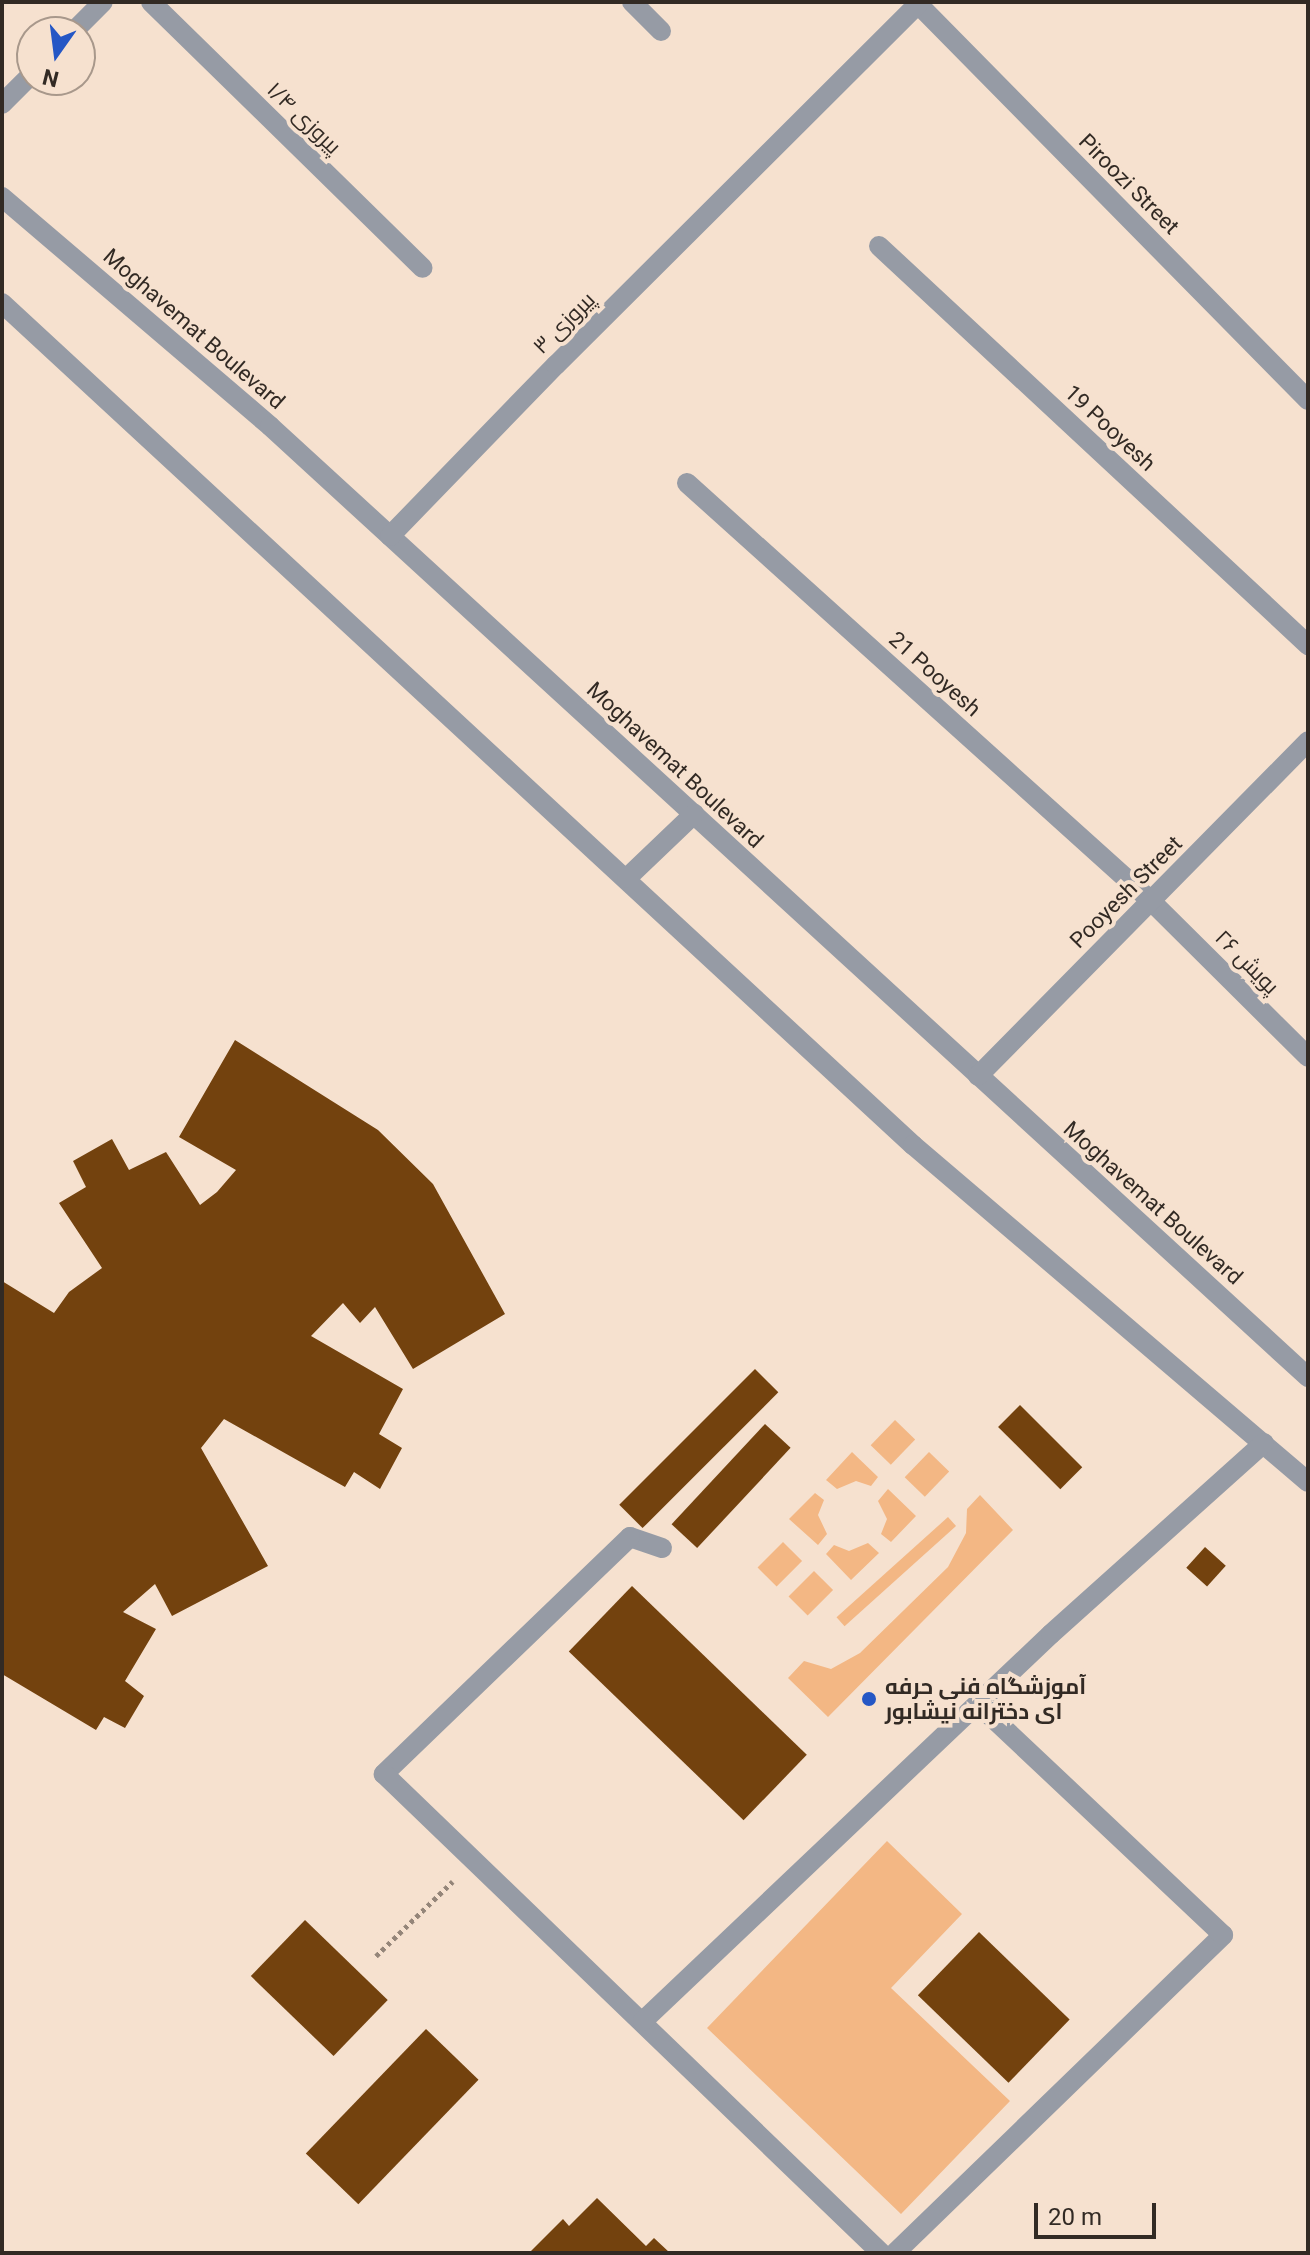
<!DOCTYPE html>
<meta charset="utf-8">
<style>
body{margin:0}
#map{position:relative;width:1310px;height:2255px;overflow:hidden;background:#f6e1cf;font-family:Roboto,Cairo,sans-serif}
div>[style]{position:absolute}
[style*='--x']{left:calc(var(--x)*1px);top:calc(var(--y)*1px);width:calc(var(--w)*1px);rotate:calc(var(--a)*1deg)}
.green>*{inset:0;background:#f3b784;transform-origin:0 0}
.building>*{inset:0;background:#73420e;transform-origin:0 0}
.path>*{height:5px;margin-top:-2.5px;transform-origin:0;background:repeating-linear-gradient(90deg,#948579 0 4px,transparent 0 8px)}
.minor>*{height:20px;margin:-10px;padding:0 10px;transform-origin:10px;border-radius:10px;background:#969ba5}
.dots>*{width:22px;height:22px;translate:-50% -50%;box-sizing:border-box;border:4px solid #f6e1cf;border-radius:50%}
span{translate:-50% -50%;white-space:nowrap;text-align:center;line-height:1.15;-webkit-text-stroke:8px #f6e1cf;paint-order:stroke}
.street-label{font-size:22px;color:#322a24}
.poi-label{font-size:22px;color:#322a24;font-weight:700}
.left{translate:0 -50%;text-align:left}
.frame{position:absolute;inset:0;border:4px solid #322a24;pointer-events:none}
.north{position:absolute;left:16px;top:16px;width:80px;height:80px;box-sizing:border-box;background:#f6e1cf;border:2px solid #a8988b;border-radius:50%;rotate:194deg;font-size:22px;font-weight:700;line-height:32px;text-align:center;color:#322a24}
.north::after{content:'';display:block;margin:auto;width:28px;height:36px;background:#2557c5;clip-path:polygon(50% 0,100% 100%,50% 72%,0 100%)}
.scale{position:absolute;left:1034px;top:2203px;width:122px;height:36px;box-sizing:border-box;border:4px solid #322a24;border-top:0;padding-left:10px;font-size:24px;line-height:28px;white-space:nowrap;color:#322a24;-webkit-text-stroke:6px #f6e1cf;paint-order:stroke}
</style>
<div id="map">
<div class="green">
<div style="left:895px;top:1420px;width:28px;height:35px;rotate:44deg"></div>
<div style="clip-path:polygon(852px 1452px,878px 1477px,871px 1486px,856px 1481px,837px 1489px,826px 1480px)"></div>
<div style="left:929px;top:1452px;width:28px;height:35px;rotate:44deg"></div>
<div style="clip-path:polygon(888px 1489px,916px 1516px,891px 1542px,881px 1534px,887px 1519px,878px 1501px)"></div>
<div style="clip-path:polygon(815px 1493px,824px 1500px,818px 1515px,827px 1534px,818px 1545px,789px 1519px)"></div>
<div style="clip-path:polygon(980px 1495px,1013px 1530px,828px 1717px,788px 1678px,804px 1661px,831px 1669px,860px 1653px,948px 1567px,966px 1533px,967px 1509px)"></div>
<div style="left:948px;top:1517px;width:12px;height:150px;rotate:48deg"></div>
<div style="left:783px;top:1542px;width:27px;height:36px;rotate:45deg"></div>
<div style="clip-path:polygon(868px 1543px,879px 1553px,851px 1580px,826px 1554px,834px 1545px,849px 1551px)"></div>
<div style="left:814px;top:1571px;width:27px;height:36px;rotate:45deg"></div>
<div style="clip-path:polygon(887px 1841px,962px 1914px,891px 1988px,1010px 2101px,901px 2214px,707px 2028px)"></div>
</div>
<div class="building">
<div style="clip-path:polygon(235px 1040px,378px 1130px,433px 1184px,505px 1314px,413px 1369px,375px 1307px,360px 1323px,343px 1303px,311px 1336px,403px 1389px,379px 1434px,402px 1448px,380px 1489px,354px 1472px,345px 1487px,224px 1419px,201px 1448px,268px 1566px,172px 1616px,155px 1584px,123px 1612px,156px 1629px,125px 1681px,144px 1696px,125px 1728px,104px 1717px,96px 1730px,2px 1674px,2px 1281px,54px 1313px,69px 1292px,102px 1268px,59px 1203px,86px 1187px,73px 1161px,112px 1139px,129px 1170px,166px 1152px,200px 1205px,217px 1192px,236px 1170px,179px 1137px)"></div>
<div style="left:755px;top:1369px;width:33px;height:192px;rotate:45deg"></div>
<div style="left:1020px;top:1405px;width:88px;height:31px;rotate:45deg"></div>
<div style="left:765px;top:1424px;width:35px;height:137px;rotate:43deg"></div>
<div style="left:1205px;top:1547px;width:28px;height:28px;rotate:42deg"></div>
<div style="left:632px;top:1586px;width:243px;height:91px;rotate:44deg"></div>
<div style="left:305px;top:1920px;width:115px;height:78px;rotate:44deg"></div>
<div style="left:979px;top:1932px;width:126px;height:88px;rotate:44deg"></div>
<div style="left:426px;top:2029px;width:73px;height:173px;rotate:44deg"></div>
<div style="clip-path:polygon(597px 2198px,646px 2246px,654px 2238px,670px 2253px,529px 2253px,563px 2219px,569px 2226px)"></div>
</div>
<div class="path">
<div style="--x:376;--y:1956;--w:107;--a:-44.2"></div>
</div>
<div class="minor">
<div style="--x:151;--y:2;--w:380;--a:44.4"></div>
<div style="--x:632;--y:2;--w:41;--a:45"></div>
<div style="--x:916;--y:2;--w:559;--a:45.44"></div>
<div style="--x:73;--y:32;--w:42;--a:-45"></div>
<div style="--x:2;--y:104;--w:42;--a:-45"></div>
<div style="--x:2;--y:197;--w:353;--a:40.5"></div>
<div style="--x:270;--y:426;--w:1408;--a:42.5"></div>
<div style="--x:879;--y:246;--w:586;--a:42.92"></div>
<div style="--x:2;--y:303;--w:1241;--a:42.75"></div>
<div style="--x:913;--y:1145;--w:519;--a:40.47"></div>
<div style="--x:687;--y:483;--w:625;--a:42.01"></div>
<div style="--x:1151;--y:901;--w:221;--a:44.8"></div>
<div style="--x:390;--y:536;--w:238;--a:-45.9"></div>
<div style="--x:556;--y:365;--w:511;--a:-44.92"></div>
<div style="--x:627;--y:878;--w:93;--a:-43.7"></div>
<div style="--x:978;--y:1076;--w:470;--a:-45.4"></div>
<div style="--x:662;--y:1548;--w:34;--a:-161"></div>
<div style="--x:630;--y:1537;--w:342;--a:136.1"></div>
<div style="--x:384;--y:1774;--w:690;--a:43.94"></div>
<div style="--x:643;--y:2021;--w:562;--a:-43.49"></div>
<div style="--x:1051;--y:1634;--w:286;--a:-41.9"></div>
<div style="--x:895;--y:2253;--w:457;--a:-44.1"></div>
<div style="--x:1223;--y:1935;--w:337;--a:-136.7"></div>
</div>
<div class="dots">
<div style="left:869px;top:1699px;background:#2557c5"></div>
</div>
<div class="street-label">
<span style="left:304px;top:118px;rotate:44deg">پیروزی ۱/۴</span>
<span style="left:1129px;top:184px;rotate:45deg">Piroozi Street</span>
<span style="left:564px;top:323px;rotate:-45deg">پیروزی ۳</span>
<span style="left:194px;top:329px;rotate:41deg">Moghavemat Boulevard</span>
<span style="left:1110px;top:428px;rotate:43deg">19 Pooyesh</span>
<span style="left:935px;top:674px;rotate:42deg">21 Pooyesh</span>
<span style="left:675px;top:765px;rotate:43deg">Moghavemat Boulevard</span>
<span style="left:1126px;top:892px;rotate:-45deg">Pooyesh Street</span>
<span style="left:1247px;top:962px;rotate:45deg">پویش ۲۶</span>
<span style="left:1153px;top:1203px;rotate:42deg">Moghavemat Boulevard</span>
</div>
<div class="poi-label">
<span class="left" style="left:885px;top:1699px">آموزشگاه فنی حرفه<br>ای دخترانه نیشابور</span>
</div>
<div class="frame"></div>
<div class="north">N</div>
<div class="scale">20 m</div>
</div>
